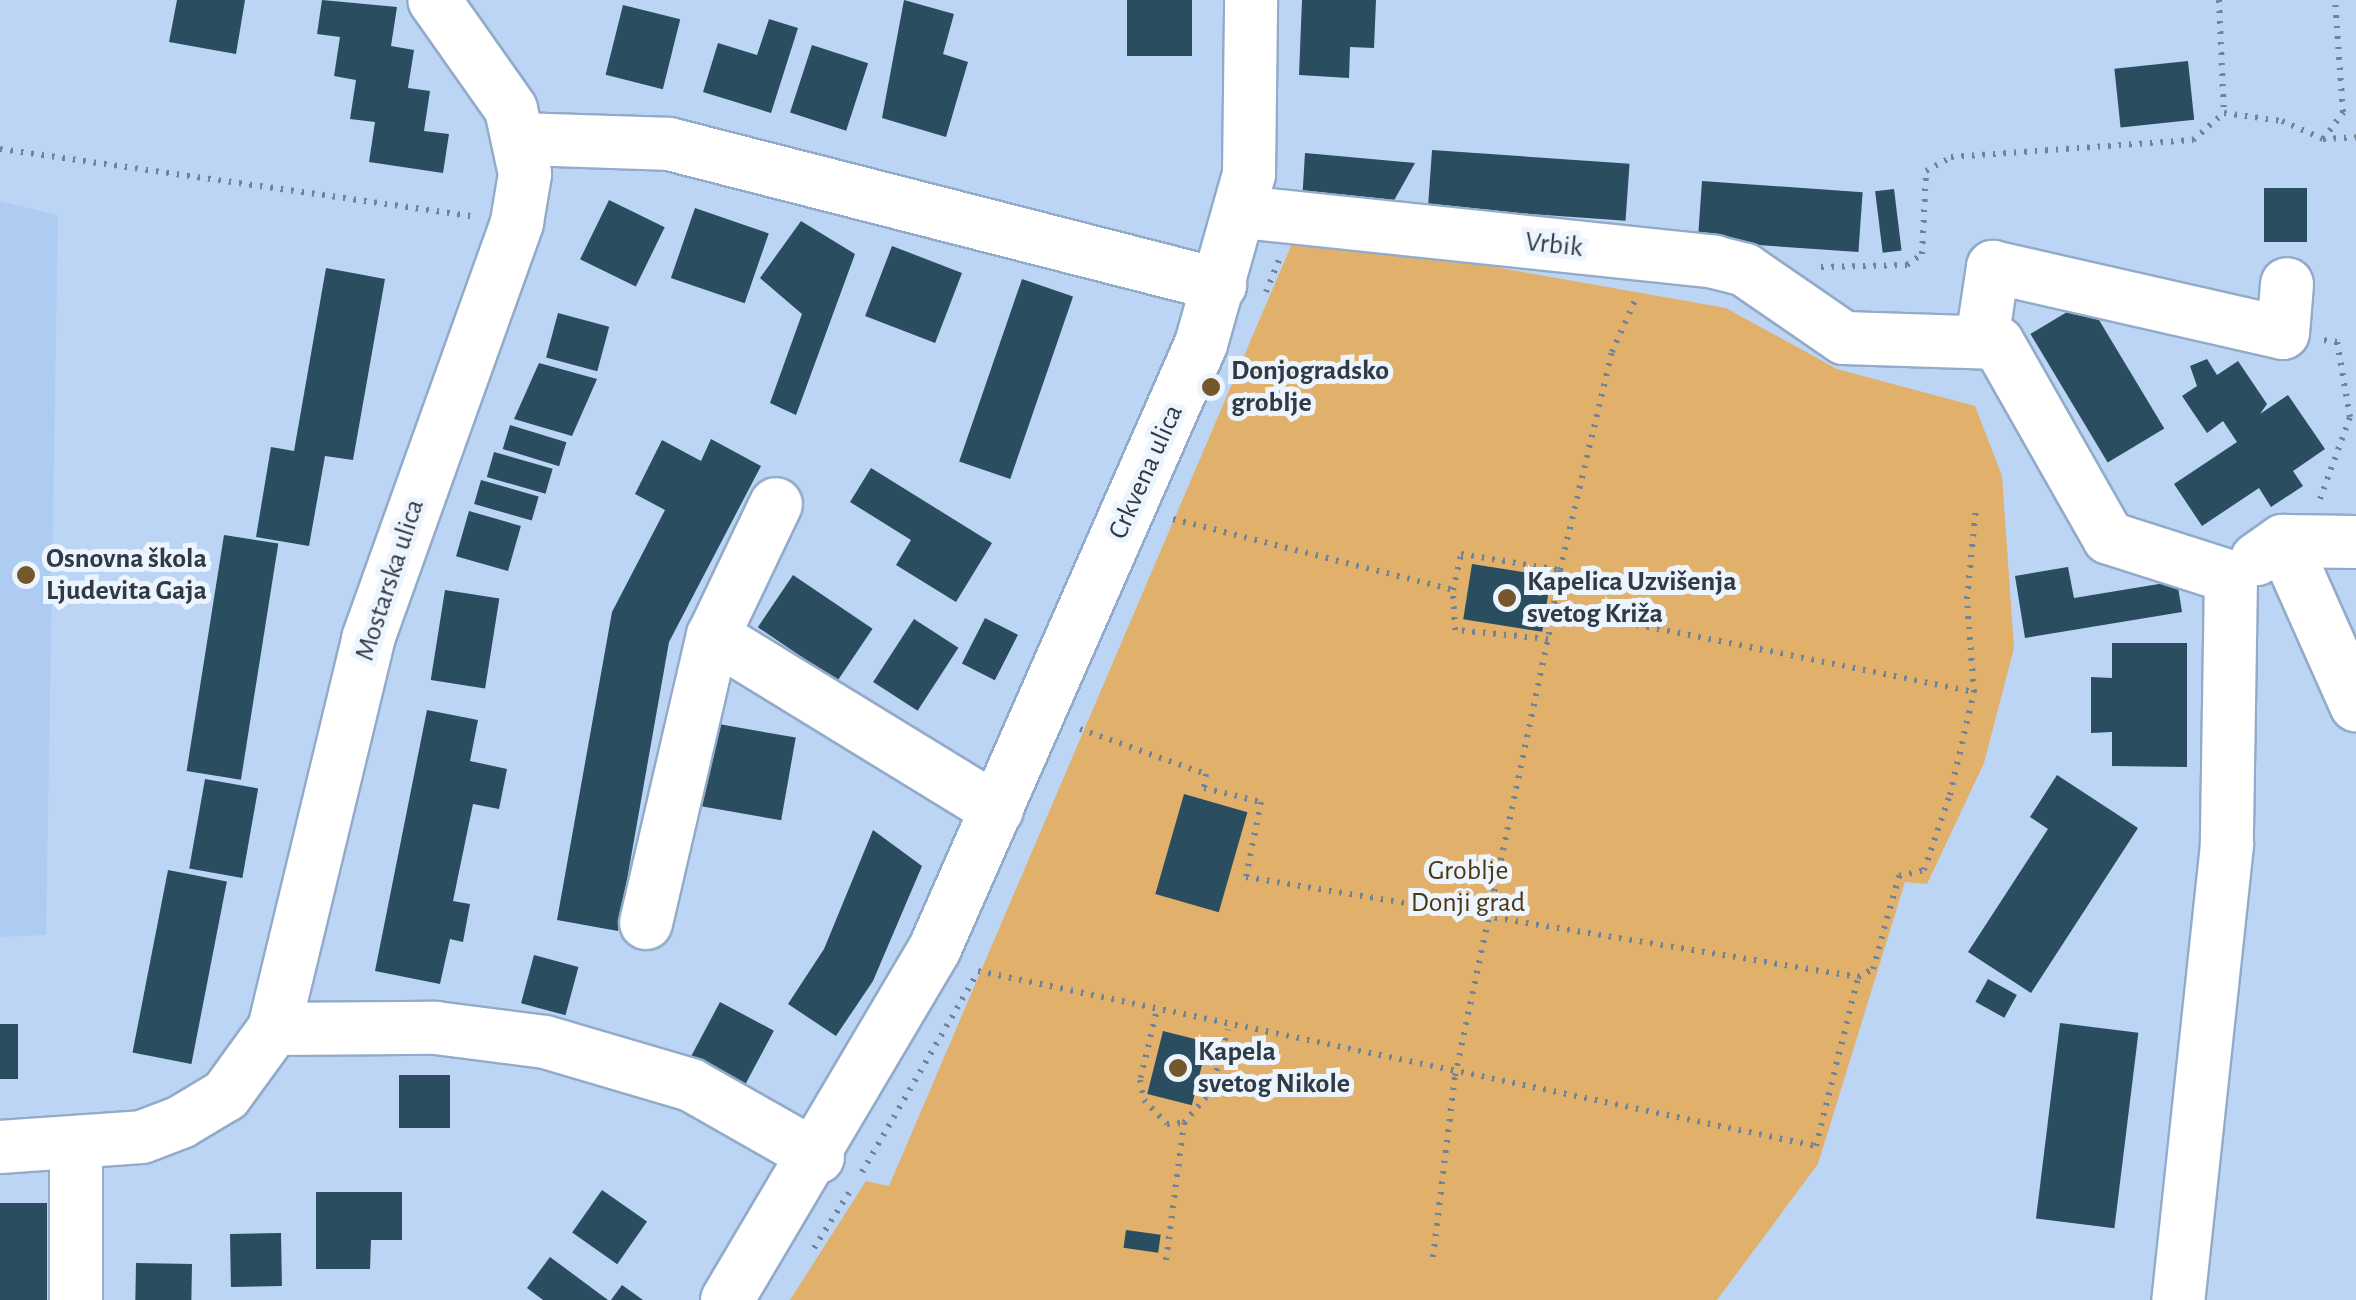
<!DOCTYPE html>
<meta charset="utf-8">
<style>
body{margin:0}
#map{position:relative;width:2356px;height:1300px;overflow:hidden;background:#bcd5f5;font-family:"Alegreya Sans",sans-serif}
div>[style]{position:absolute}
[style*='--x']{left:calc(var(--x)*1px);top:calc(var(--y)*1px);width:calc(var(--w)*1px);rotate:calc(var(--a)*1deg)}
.built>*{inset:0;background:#aecbf1}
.green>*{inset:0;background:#e1b06a}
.building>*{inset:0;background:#2a4d60;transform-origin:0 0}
.path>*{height:6px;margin-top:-3px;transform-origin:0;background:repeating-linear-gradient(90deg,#728398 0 2.5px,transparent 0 10.5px)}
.roads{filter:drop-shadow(2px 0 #93abca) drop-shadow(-2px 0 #93abca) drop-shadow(0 2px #93abca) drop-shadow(0 -2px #93abca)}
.minor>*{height:52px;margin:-26px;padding:0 26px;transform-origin:26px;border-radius:26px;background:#fff}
.dots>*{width:28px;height:28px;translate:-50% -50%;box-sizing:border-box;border:5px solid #ecf4fe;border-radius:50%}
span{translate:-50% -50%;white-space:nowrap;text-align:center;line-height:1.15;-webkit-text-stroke:10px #ecf4fe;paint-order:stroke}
.street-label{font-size:28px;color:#303946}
.poi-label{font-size:28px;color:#303946;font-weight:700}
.left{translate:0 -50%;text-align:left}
.park-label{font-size:28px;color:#4d3510}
</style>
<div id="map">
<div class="built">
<div style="clip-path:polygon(0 201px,58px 215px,46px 935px,0 937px)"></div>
</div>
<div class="green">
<div style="clip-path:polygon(1297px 232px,1726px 308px,1837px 369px,1975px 406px,2002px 476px,2014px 648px,1984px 763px,1927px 884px,1905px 882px,1818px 1164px,1717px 1300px,790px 1300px,866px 1181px,889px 1186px)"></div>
</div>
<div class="building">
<div style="clip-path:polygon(177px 0,245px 0,236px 54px,169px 42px)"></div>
<div style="clip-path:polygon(322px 0,397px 7px,391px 46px,414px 50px,408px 88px,430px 91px,424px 131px,449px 134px,443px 173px,369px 162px,375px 122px,350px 119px,356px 80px,334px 76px,340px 37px,317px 34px)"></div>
<div style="clip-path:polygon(904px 0,954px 14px,943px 54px,968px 62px,946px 137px,882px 118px)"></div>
<div style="left:1127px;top:0;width:65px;height:56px"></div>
<div style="clip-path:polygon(1302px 0,1376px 0,1374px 48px,1350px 47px,1349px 78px,1299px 75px)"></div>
<div style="left:623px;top:5px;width:59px;height:72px;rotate:14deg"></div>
<div style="clip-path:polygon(769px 19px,798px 28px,771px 113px,703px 92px,718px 43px,757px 55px)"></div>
<div style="left:812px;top:45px;width:59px;height:71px;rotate:18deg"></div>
<div style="left:2188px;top:61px;width:59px;height:74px;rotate:84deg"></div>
<div style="left:1432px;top:150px;width:198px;height:57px;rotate:4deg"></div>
<div style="clip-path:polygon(1305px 153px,1415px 163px,1387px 213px,1302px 203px)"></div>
<div style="left:1702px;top:181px;width:161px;height:60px;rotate:4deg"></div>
<div style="left:2264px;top:188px;width:43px;height:54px"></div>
<div style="left:1894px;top:189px;width:62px;height:19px;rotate:83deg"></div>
<div style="left:609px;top:200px;width:62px;height:66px;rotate:26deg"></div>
<div style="left:695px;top:208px;width:78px;height:74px;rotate:19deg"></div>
<div style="clip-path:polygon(801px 221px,855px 254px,796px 415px,770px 403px,802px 314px,760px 278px)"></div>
<div style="left:892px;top:246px;width:75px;height:75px;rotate:21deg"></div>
<div style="clip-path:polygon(326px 268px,385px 279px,353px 460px,325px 456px,309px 546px,256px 537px,271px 447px,294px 451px)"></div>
<div style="left:1022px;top:279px;width:54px;height:193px;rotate:19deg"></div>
<div style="left:2087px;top:300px;width:150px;height:66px;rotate:59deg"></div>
<div style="left:558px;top:313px;width:53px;height:46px;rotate:15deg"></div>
<div style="clip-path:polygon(2207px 359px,2217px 375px,2238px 361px,2267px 404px,2260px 414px,2288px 395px,2325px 449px,2293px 471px,2303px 486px,2271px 507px,2259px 488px,2202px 526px,2174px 484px,2237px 442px,2223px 421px,2207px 433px,2182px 396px,2197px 386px,2190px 366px)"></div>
<div style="clip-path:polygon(539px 363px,597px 379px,572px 436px,514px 419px)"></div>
<div style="left:510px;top:425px;width:59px;height:25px;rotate:17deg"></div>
<div style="clip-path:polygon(711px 439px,761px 466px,669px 642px,618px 931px,557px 920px,612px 612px,665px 510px,635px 494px,662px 440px,701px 461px)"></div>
<div style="left:494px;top:452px;width:61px;height:26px;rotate:16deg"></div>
<div style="clip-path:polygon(871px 468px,992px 543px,956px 602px,896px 565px,911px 540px,850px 502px)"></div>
<div style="left:481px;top:480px;width:60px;height:25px;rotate:16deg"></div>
<div style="left:469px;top:511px;width:54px;height:47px;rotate:16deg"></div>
<div style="left:224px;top:535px;width:55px;height:239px;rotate:9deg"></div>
<div style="left:1472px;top:564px;width:80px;height:56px;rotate:9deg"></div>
<div style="clip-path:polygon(2068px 567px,2074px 598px,2177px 581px,2182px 612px,2025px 638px,2015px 576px)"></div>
<div style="left:793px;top:575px;width:96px;height:63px;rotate:34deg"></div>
<div style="left:445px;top:590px;width:55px;height:91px;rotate:9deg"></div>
<div style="left:985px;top:618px;width:37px;height:51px;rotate:27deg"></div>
<div style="left:914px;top:619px;width:53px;height:75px;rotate:33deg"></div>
<div style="clip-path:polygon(2112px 643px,2187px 643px,2187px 767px,2112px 766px,2112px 732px,2091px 733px,2091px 677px,2112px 678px)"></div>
<div style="clip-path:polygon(427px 710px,478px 720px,470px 761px,507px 769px,499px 809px,473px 804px,453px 901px,470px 904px,463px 942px,450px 939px,440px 984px,375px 971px)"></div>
<div style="left:713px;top:723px;width:84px;height:84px;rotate:10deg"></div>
<div style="clip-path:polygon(2057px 775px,2138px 828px,2031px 993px,1968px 952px,2048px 829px,2030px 817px)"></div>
<div style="left:205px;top:779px;width:54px;height:91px;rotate:10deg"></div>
<div style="left:1184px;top:794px;width:66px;height:104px;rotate:16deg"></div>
<div style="clip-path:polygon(873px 830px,922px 866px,873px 981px,836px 1036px,788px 1004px,824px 949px)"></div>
<div style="left:168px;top:870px;width:60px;height:186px;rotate:11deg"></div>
<div style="left:534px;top:955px;width:46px;height:50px;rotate:15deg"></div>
<div style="left:1988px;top:979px;width:33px;height:26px;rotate:29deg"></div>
<div style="left:720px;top:1002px;width:61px;height:66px;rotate:28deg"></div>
<div style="left:2060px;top:1023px;width:79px;height:197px;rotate:7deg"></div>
<div style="left:0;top:1024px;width:18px;height:55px"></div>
<div style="left:1163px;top:1031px;width:46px;height:65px;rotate:14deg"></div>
<div style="left:450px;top:1075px;width:53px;height:51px;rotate:90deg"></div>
<div style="left:602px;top:1190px;width:55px;height:52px;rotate:35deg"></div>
<div style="clip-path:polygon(316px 1192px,402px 1192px,402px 1240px,371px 1240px,370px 1269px,316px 1269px)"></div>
<div style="left:0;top:1203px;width:47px;height:97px"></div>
<div style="left:1126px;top:1230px;width:35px;height:18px;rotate:8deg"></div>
<div style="left:281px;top:1233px;width:53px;height:51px;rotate:89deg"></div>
<div style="clip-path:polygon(550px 1257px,608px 1300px,543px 1300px,527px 1288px)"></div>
<div style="left:136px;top:1263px;width:56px;height:37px;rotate:1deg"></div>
<div style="clip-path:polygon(622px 1285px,643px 1300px,611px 1300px)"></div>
</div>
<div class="path">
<div style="--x:2219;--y:0;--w:113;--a:87.5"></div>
<div style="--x:2323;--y:139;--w:34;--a:-53"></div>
<div style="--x:2343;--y:112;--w:112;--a:-94.1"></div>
<div style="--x:0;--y:149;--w:477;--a:8.1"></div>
<div style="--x:1821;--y:267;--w:86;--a:-1.3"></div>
<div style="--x:1907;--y:265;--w:19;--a:-36"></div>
<div style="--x:1922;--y:254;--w:83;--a:-87.2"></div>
<div style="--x:1926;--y:171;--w:29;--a:-29"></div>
<div style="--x:1951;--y:157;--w:243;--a:-4"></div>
<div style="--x:2193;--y:140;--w:41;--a:-41.1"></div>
<div style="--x:2224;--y:113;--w:59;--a:7.9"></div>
<div style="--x:2282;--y:121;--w:45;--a:23.7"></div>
<div style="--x:2323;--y:139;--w:33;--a:-3"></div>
<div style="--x:1266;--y:292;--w:38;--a:-68"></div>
<div style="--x:2320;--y:499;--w:87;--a:-69.9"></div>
<div style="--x:2350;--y:417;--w:76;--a:-99.8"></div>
<div style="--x:2337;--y:342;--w:14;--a:-172"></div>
<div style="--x:1173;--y:519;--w:289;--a:14.2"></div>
<div style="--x:1453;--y:590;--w:37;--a:-77"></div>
<div style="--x:1461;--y:554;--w:100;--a:9.2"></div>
<div style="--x:1560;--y:570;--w:70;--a:99.9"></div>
<div style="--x:1548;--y:639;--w:93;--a:-174.5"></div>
<div style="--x:1455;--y:630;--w:40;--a:-92.9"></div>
<div style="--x:1560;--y:570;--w:224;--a:-76.6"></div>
<div style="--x:1612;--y:352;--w:59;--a:-66"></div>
<div style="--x:1554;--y:608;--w:428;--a:11.3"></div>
<div style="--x:1080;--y:729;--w:134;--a:19.7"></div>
<div style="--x:1206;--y:774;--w:14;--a:98"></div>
<div style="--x:1204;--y:788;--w:59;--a:13.8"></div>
<div style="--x:1261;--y:802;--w:76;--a:101.3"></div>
<div style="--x:1246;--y:877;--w:620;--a:9.28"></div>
<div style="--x:978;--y:971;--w:856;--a:11.8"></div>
<div style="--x:1816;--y:1146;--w:174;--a:-76"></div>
<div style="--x:1858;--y:977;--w:17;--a:-28"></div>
<div style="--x:1873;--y:969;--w:97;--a:-74.4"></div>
<div style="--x:1899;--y:876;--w:26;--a:-13"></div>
<div style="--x:1924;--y:870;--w:79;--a:-70.9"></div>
<div style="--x:1950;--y:795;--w:106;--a:-76.9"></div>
<div style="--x:1974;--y:692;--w:93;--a:-94.3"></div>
<div style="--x:1967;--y:599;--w:92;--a:-84.4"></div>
<div style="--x:1156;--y:1014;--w:68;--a:103.6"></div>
<div style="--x:1140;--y:1080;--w:20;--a:79"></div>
<div style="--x:1144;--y:1100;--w:33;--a:46"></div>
<div style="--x:1167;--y:1124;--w:17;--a:-3"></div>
<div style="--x:1184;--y:1123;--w:42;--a:-49.8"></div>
<div style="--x:1211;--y:1091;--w:64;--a:-74.7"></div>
<div style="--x:862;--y:1172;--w:228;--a:-59.9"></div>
<div style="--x:814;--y:1248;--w:67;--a:-57.7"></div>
<div style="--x:1433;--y:1257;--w:182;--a:-83.1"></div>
<div style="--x:1455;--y:1076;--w:447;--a:-78"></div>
<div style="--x:1166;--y:1260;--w:138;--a:-82.5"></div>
</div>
<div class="roads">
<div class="minor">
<div style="--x:521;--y:139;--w:148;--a:1.9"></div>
<div style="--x:669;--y:144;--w:569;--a:14.35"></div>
<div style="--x:1242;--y:212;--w:475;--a:6"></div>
<div style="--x:1714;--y:262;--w:32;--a:14"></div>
<div style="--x:1745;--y:270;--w:120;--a:34.5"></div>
<div style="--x:1844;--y:338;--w:154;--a:1.9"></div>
<div style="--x:1998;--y:343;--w:224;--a:60.4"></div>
<div style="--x:2109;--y:538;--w:128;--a:17.7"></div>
<div style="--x:2231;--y:577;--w:268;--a:90.9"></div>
<div style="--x:2227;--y:845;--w:458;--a:96.1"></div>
<div style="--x:1982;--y:340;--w:74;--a:-81.4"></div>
<div style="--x:1993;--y:267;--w:297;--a:12.8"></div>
<div style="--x:2283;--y:333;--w:49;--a:-85.3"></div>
<div style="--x:2283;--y:541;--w:180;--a:66"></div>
<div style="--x:2257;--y:559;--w:32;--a:-35"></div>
<div style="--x:2283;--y:541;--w:73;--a:0.8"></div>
<div style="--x:713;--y:636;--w:333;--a:31.5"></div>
<div style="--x:646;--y:923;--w:295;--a:-76.9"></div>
<div style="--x:713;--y:636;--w:146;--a:-64.5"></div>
<div style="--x:274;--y:1029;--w:162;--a:-0.4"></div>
<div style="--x:436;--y:1028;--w:110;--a:7.3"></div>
<div style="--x:545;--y:1042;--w:152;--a:16.4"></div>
<div style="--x:691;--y:1085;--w:146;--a:29.6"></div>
<div style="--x:0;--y:1147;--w:142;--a:-4"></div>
<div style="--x:142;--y:1137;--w:42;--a:-21"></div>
<div style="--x:181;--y:1122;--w:52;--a:-31"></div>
<div style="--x:226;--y:1095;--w:82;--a:-54"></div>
<div style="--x:274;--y:1029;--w:401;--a:-76.4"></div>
<div style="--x:368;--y:639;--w:443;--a:-70.3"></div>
<div style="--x:517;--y:222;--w:49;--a:-80.5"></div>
<div style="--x:525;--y:174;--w:66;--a:-102.2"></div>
<div style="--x:511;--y:109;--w:133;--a:-125.2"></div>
<div style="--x:76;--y:1300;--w:157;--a:-90"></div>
<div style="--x:727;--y:1300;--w:409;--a:-59.4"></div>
<div style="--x:935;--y:948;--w:660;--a:-66.23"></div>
<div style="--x:1201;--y:344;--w:177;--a:-74.2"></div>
<div style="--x:1249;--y:174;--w:174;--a:-89.3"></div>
</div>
</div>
<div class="dots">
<div style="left:1211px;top:387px;background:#75572c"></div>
<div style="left:26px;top:575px;background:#75572c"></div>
<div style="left:1507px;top:598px;background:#75572c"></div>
<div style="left:1178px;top:1068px;background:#75572c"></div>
</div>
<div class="street-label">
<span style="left:1554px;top:245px;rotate:6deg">Vrbik</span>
<span style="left:1146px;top:472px;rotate:-66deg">Crkvena ulica</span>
<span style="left:390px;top:580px;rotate:-72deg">Mostarska ulica</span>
</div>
<div class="poi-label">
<span class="left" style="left:1231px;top:387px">Donjogradsko<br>groblje</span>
<span class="left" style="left:46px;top:575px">Osnovna škola<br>Ljudevita Gaja</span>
<span class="left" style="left:1527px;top:598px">Kapelica Uzvišenja<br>svetog Križa</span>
<span class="left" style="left:1198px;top:1068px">Kapela<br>svetog Nikole</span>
</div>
<div class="park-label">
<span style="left:1468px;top:887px">Groblje<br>Donji grad</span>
</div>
</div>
